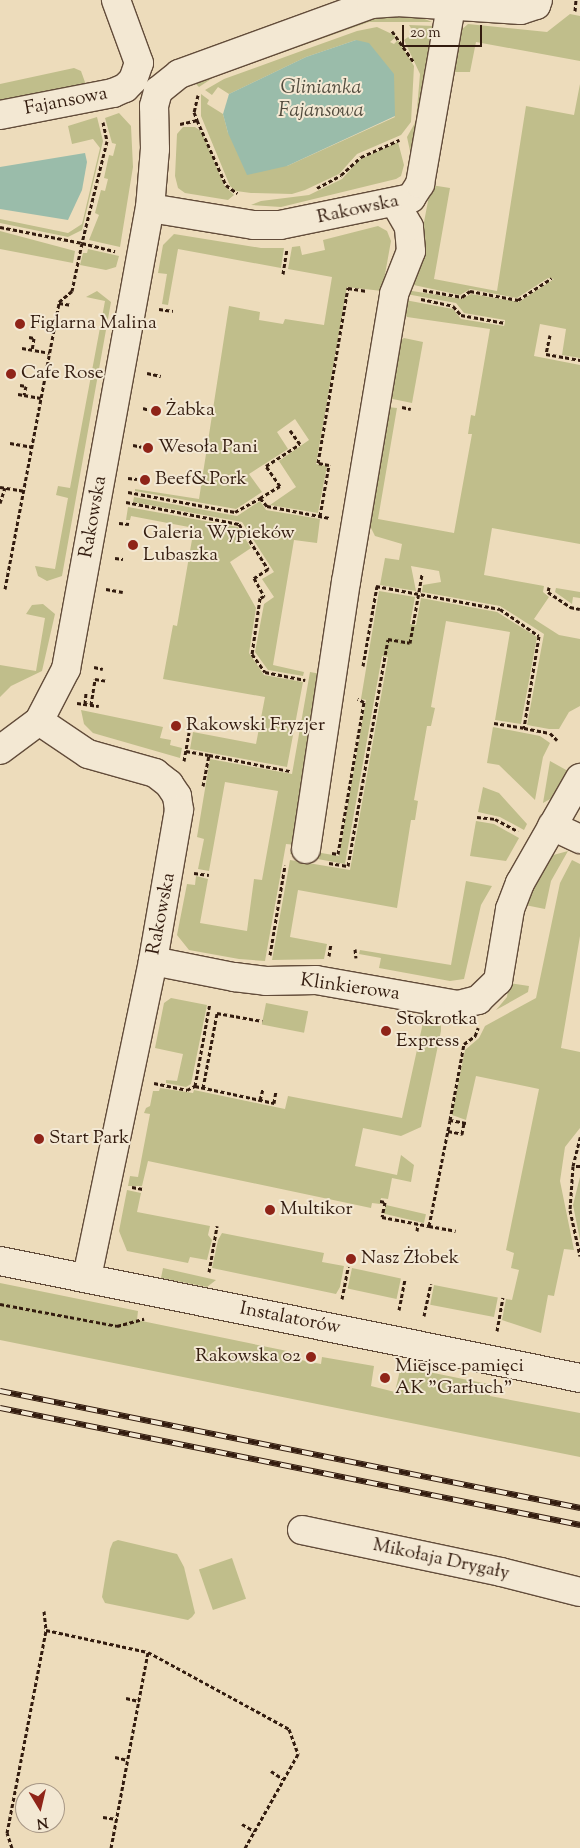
<!DOCTYPE html>
<meta charset="utf-8">
<style>
body{margin:0}
#map{position:relative;width:580px;height:1848px;overflow:hidden;background:#eddcbb;font-family:"Sorts Mill Goudy",serif}
div>[style]{position:absolute}
[style*='--x']{left:calc(var(--x)*1px);top:calc(var(--y)*1px);width:calc(var(--w)*1px);rotate:calc(var(--a)*1deg)}
.green>*{inset:0;background:#c0be8b;transform-origin:0 0}
.water>*{inset:0;background:#9abcaa}
.path>*{height:3px;margin-top:-1.5px;transform-origin:0;background:repeating-linear-gradient(90deg,#331c0f 0 4px,transparent 0 6.5px)}
.roads{filter:drop-shadow(1px 0 #624c3a) drop-shadow(-1px 0 #624c3a) drop-shadow(0 1px #624c3a) drop-shadow(0 -1px #624c3a)}
.minor>*{height:28px;margin:-14px;padding:0 14px;transform-origin:14px;border-radius:14px;background:#f3e8d3}
.rail>*{height:5.5px;margin-top:-2.75px;transform-origin:0;background:repeating-linear-gradient(90deg,#f3e8d3 0 11px,#331c0f 0 22px);box-sizing:border-box;border-block:1px solid #331c0f}
.dots>*{width:14px;height:14px;translate:-50% -50%;box-sizing:border-box;border:2px solid #f3e8d3;border-radius:50%}
span{translate:-50% -50%;white-space:nowrap;text-align:center;line-height:1.15;-webkit-text-stroke:4px #f3e8d3;paint-order:stroke}
.street-label{font-size:19px;color:#331c0f}
.poi-label{font-size:19px;color:#331c0f}
.left{translate:0 -50%;text-align:left}
.right{translate:-100% -50%;text-align:right}
.water-label{font-size:20px;color:#524c3e;font-style:italic}
.north{position:absolute;left:15px;top:1783px;width:50px;height:50px;box-sizing:border-box;background:#f3e8d3;border:1px solid #a69685;border-radius:50%;rotate:171deg;font-size:14px;font-weight:700;line-height:20px;text-align:center;color:#331c0f}
.north::after{content:'';display:block;margin:auto;width:18px;height:22px;background:#8f2418;clip-path:polygon(50% 0,100% 100%,50% 72%,0 100%)}
.scale{position:absolute;left:402px;top:25px;width:80px;height:22px;box-sizing:border-box;border:2px solid #331c0f;border-top:0;padding-left:6px;font-size:15px;line-height:18px;white-space:nowrap;color:#331c0f;-webkit-text-stroke:4px #f3e8d3;paint-order:stroke}
</style>
<div id="map">
<div class="green">
<div style="clip-path:polygon(376px 13px,420px 17px,432px 22px,369px 22px,214px 77px,199px 87px,192px 80px)"></div>
<div style="clip-path:polygon(570px 14px,580px 16px,580px 61px,476px 42px,470px 72px,451px 72px,458px 33px,468px 24px,547px 32px)"></div>
<div style="clip-path:polygon(409px 25px,434px 26px,436px 31px,413px 165px,407px 137px,416px 121px,420px 74px,404px 40px,414px 33px)"></div>
<div style="clip-path:polygon(377px 27px,394px 35px,396px 37px,390px 42px,394px 44px,398px 40px,414px 66px,411px 122px,401px 135px,357px 154px,339px 174px,305px 190px,292px 194px,251px 193px,236px 191px,230px 186px,201px 116px,201px 94px,209px 100px,207px 104px,223px 114px,228px 133px,287px 166px,395px 117px,356px 40px,306px 57px,229px 94px,218px 87px,212px 95px,205px 90px,224px 79px,304px 50px,357px 31px)"></div>
<div style="clip-path:polygon(74px 68px,81px 71px,86px 85px,0 103px,0 84px)"></div>
<div style="clip-path:polygon(580px 84px,580px 358px,562px 355px,566px 329px,540px 324px,534px 356px,580px 365px,580px 544px,492px 528px,484px 575px,544px 586px,543px 592px,549px 597px,534px 619px,559px 635px,580px 639px,580px 706px,569px 712px,559px 729px,549px 729px,527px 725px,544px 634px,500px 606px,422px 592px,423px 585px,441px 582px,439px 571px,411px 566px,416px 591px,380px 585px,385px 558px,399px 560px,402px 544px,375px 536px,367px 520px,387px 407px,397px 408px,378px 519px,454px 533px,472px 434px,468px 434px,471px 415px,475px 416px,490px 329px,407px 317px,403px 312px,405px 300px,453px 309px,461px 319px,504px 326px,505px 323px,505px 320px,464px 313px,456px 303px,406px 294px,406px 290px,462px 299px,471px 294px,519px 302px,554px 279px,548px 278px,517px 298px,470px 289px,460px 295px,409px 284px,418px 254px,431px 185px,450px 188px,434px 279px,497px 291px,526px 106px,574px 115px)"></div>
<div style="clip-path:polygon(119px 113px,131px 126px,133px 167px,120px 247px,89px 240px,99px 215px,95px 213px,101px 190px,105px 191px,108px 179px,104px 178px,109px 155px,113px 156px,116px 144px,112px 143px,105px 118px)"></div>
<div style="clip-path:polygon(97px 117px,103px 141px,82px 230px,68px 237px,0 223px,0 219px,68px 233px,82px 224px,100px 148px,93px 139px,72px 144px,68px 126px)"></div>
<div style="clip-path:polygon(183px 127px,195px 127px,202px 132px,224px 185px,234px 195px,228px 200px,185px 193px,178px 188px,175px 176px,177px 134px)"></div>
<div style="clip-path:polygon(398px 142px,404px 165px,401px 176px,396px 179px,281px 207px,251px 205px,261px 201px,309px 195px,342px 179px,359px 160px)"></div>
<div style="clip-path:polygon(378px 226px,387px 231px,391px 241px,382px 291px,347px 287px,316px 464px,327px 466px,318px 513px,270px 505px,296px 487px,279px 461px,309px 440px,295px 419px,277px 432px,288px 449px,249px 474px,262px 492px,236px 509px,135px 491px,135px 489px,199px 499px,229px 306px,260px 312px,259px 320px,283px 324px,285px 319px,324px 325px,332px 277px,288px 269px,292px 247px,300px 246px,302px 255px,325px 250px,323px 240px)"></div>
<div style="clip-path:polygon(0 231px,75px 251px,73px 263px,0 249px)"></div>
<div style="clip-path:polygon(174px 234px,261px 248px,284px 248px,281px 268px,178px 249px,168px 305px,162px 304px,167px 274px,158px 273px,163px 245px)"></div>
<div style="clip-path:polygon(88px 249px,119px 256px,116px 267px,106px 270px,80px 265px,83px 253px,87px 253px)"></div>
<div style="clip-path:polygon(97px 291px,111px 302px,62px 576px,47px 581px,38px 576px,35px 566px,55px 569px,68px 498px,56px 495px,58px 486px,70px 488px,105px 301px,86px 297px)"></div>
<div style="clip-path:polygon(404px 338px,423px 342px,412px 403px,388px 398px,398px 342px)"></div>
<div style="clip-path:polygon(134px 497px,237px 516px,260px 501px,266px 510px,320px 519px,317px 543px,294px 540px,273px 665px,304px 672px,303px 676px,268px 670px,255px 652px,264px 604px,274px 597px,262px 579px,274px 572px,242px 522px,133px 502px)"></div>
<div style="clip-path:polygon(128px 507px,238px 527px,251px 548px,230px 562px,256px 608px,249px 653px,264px 675px,303px 682px,287px 767px,190px 749px,193px 732px,256px 744px,265px 697px,163px 679px,173px 625px,177px 626px,194px 528px,131px 516px,130px 520px,126px 520px)"></div>
<div style="clip-path:polygon(556px 588px,580px 592px,580px 598px,573px 597px,572px 604px,555px 592px)"></div>
<div style="clip-path:polygon(379px 591px,415px 597px,410px 624px,416px 625px,421px 598px,497px 612px,537px 637px,521px 724px,495px 720px,510px 632px,446px 621px,431px 707px,435px 708px,431px 726px,427px 726px,414px 800px,418px 801px,415px 820px,411px 820px,397px 908px,298px 890px,290px 937px,327px 944px,324px 959px,272px 960px,290px 860px,350px 870px,388px 657px,382px 656px,345px 864px,290px 854px,292px 848px,339px 856px,366px 700px,361px 699px)"></div>
<div style="clip-path:polygon(43px 604px,55px 614px,42px 671px,11px 686px,0 697px,0 665px,36px 671px,45px 618px,26px 614px,32px 605px)"></div>
<div style="clip-path:polygon(310px 672px,321px 674px,297px 845px,286px 844px,265px 961px,239px 959px,189px 950px,177px 935px,187px 884px,195px 885px,196px 876px,208px 879px,200px 923px,247px 931px,254px 879px,262px 880px,278px 791px,225px 782px,209px 871px,198px 869px,204px 839px,197px 837px,210px 759px,292px 774px)"></div>
<div style="clip-path:polygon(81px 710px,163px 727px,160px 738px,171px 740px,170px 745px,182px 748px,180px 758px,93px 733px,84px 724px)"></div>
<div style="clip-path:polygon(493px 727px,540px 736px,550px 743px,543px 757px,535px 800px,499px 765px,487px 763px)"></div>
<div style="clip-path:polygon(550px 761px,568px 771px,552px 798px,543px 803px)"></div>
<div style="clip-path:polygon(483px 787px,499px 793px,527px 824px,524px 830px,500px 817px,478px 812px)"></div>
<div style="clip-path:polygon(476px 821px,494px 824px,519px 838px,506px 861px,470px 856px)"></div>
<div style="clip-path:polygon(568px 851px,551px 881px,545px 909px,525px 905px,546px 857px)"></div>
<div style="clip-path:polygon(572px 860px,580px 864px,580px 936px,561px 1048px,580px 1052px,580px 1128px,565px 1147px,560px 1181px,574px 1250px,564px 1249px,554px 1296px,548px 1295px,541px 1333px,502px 1320px,506px 1299px,512px 1300px,519px 1270px,511px 1268px,514px 1253px,506px 1250px,539px 1089px,476px 1076px,466px 1120px,452px 1115px,465px 1050px,479px 1038px,485px 1026px,536px 998px,560px 883px)"></div>
<div style="clip-path:polygon(466px 881px,492px 886px,481px 905px,464px 979px,450px 981px,379px 968px,381px 958px,359px 954px,360px 950px,451px 965px)"></div>
<div style="clip-path:polygon(509px 983px,529px 986px,528px 992px,496px 1010px,507px 997px)"></div>
<div style="clip-path:polygon(171px 998px,207px 1005px,191px 1084px,186px 1087px,166px 1083px,166px 1080px,177px 1081px,183px 1054px,155px 1048px,164px 1003px)"></div>
<div style="left:266px;top:1003px;width:43px;height:22px;rotate:11deg"></div>
<div style="clip-path:polygon(424px 1018px,441px 1021px,441px 1031px,421px 1127px,401px 1136px,363px 1128px,355px 1166px,397px 1175px,401px 1155px,414px 1165px,411px 1182px,392px 1178px,388px 1199px,381px 1198px,380px 1204px,372px 1203px,371px 1208px,148px 1161px,142px 1186px,128px 1186px,130px 1176px,138px 1177px,150px 1114px,144px 1113px,146px 1108px,150px 1106px,153px 1091px,159px 1091px,160px 1088px,193px 1093px,194px 1090px,285px 1109px,288px 1096px,402px 1118px)"></div>
<div style="clip-path:polygon(580px 1177px,580px 1240px,573px 1205px)"></div>
<div style="clip-path:polygon(127px 1190px,141px 1193px,137px 1212px,210px 1226px,208px 1235px,212px 1240px,207px 1260px,190px 1257px,188px 1263px,127px 1251px,119px 1231px)"></div>
<div style="left:386px;top:1205px;width:41px;height:9px;rotate:13deg"></div>
<div style="clip-path:polygon(222px 1233px,324px 1253px,322px 1262px,344px 1266px,340px 1287px,336px 1294px,212px 1268px,218px 1240px)"></div>
<div style="clip-path:polygon(163px 1268px,216px 1280px,207px 1287px,161px 1278px)"></div>
<div style="left:352px;top:1268px;width:50px;height:21px;rotate:12deg"></div>
<div style="clip-path:polygon(0 1283px,138px 1311px,137px 1320px,297px 1353px,296px 1359px,321px 1364px,322px 1357px,374px 1366px,371px 1386px,395px 1392px,400px 1370px,404px 1367px,488px 1384px,490px 1396px,580px 1413px,580px 1457px,0 1340px)"></div>
<div style="left:434px;top:1285px;width:65px;height:20px;rotate:11deg"></div>
<div style="clip-path:polygon(118px 1540px,177px 1554px,184px 1567px,195px 1613px,192px 1617px,188px 1620px,105px 1603px,102px 1597px,110px 1549px,113px 1542px)"></div>
<div style="left:232px;top:1558px;width:43px;height:35px;rotate:71deg"></div>
</div>
<div class="water">
<div style="clip-path:polygon(356px 40px,369px 43px,394px 74px,395px 116px,287px 166px,247px 175px,228px 133px,223px 114px,229px 94px,306px 57px)"></div>
<div style="clip-path:polygon(85px 153px,87px 162px,82px 190px,68px 220px,0 209px,0 167px)"></div>
</div>
<div class="path">
<div style="--x:575;--y:11;--w:11;--a:-85"></div>
<div style="--x:392;--y:31;--w:38;--a:55"></div>
<div style="--x:198;--y:95;--w:17;--a:103"></div>
<div style="--x:194;--y:112;--w:9;--a:69"></div>
<div style="--x:197;--y:120;--w:71;--a:66"></div>
<div style="--x:226;--y:185;--w:14;--a:36"></div>
<div style="--x:103;--y:122;--w:19;--a:78"></div>
<div style="--x:107;--y:141;--w:105;--a:103.8"></div>
<div style="--x:82;--y:243;--w:34;--a:14"></div>
<div style="--x:180;--y:124;--w:17;--a:-13"></div>
<div style="--x:317;--y:188;--w:27;--a:-28"></div>
<div style="--x:341;--y:175;--w:27;--a:-42"></div>
<div style="--x:361;--y:157;--w:42;--a:-24.1"></div>
<div style="--x:0;--y:227;--w:84;--a:11"></div>
<div style="--x:82;--y:243;--w:49;--a:101.8"></div>
<div style="--x:72;--y:291;--w:17;--a:140"></div>
<div style="--x:283;--y:274;--w:24;--a:-81"></div>
<div style="--x:423;--y:290;--w:40;--a:10"></div>
<div style="--x:462;--y:297;--w:10;--a:-37"></div>
<div style="--x:470;--y:291;--w:49;--a:10.6"></div>
<div style="--x:518;--y:300;--w:40;--a:-32.9"></div>
<div style="--x:421;--y:299;--w:33;--a:12"></div>
<div style="--x:453;--y:306;--w:12;--a:48"></div>
<div style="--x:461;--y:315;--w:45;--a:10.3"></div>
<div style="--x:159;--y:309;--w:14;--a:8"></div>
<div style="--x:550;--y:335;--w:19;--a:102"></div>
<div style="--x:546;--y:354;--w:35;--a:10"></div>
<div style="--x:29;--y:337;--w:5;--a:11"></div>
<div style="--x:34;--y:338;--w:12;--a:99"></div>
<div style="--x:22;--y:348;--w:28;--a:10"></div>
<div style="--x:147;--y:373;--w:14;--a:12"></div>
<div style="--x:20;--y:385;--w:6;--a:9"></div>
<div style="--x:26;--y:386;--w:9;--a:103"></div>
<div style="--x:18;--y:394;--w:23;--a:10"></div>
<div style="--x:402;--y:407;--w:9;--a:13"></div>
<div style="--x:143;--y:408;--w:6;--a:18"></div>
<div style="--x:10;--y:443;--w:22;--a:10"></div>
<div style="--x:133;--y:445;--w:10;--a:11"></div>
<div style="--x:128;--y:478;--w:9;--a:6"></div>
<div style="--x:0;--y:487;--w:24;--a:9"></div>
<div style="--x:128;--y:492;--w:109;--a:10.6"></div>
<div style="--x:235;--y:512;--w:29;--a:-29"></div>
<div style="--x:260;--y:498;--w:11;--a:49"></div>
<div style="--x:267;--y:506;--w:64;--a:10.8"></div>
<div style="--x:260;--y:498;--w:23;--a:-31"></div>
<div style="--x:280;--y:486;--w:24;--a:-125"></div>
<div style="--x:266;--y:466;--w:40;--a:-32.9"></div>
<div style="--x:300;--y:444;--w:17;--a:-126"></div>
<div style="--x:126;--y:502;--w:115;--a:11"></div>
<div style="--x:239;--y:524;--w:54;--a:57.2"></div>
<div style="--x:268;--y:569;--w:17;--a:147"></div>
<div style="--x:254;--y:578;--w:21;--a:61"></div>
<div style="--x:264;--y:596;--w:4;--a:153"></div>
<div style="--x:260;--y:598;--w:57;--a:98.1"></div>
<div style="--x:252;--y:654;--w:22;--a:54"></div>
<div style="--x:265;--y:672;--w:41;--a:11.3"></div>
<div style="--x:0;--y:503;--w:16;--a:-72"></div>
<div style="--x:320;--y:516;--w:52;--a:-80"></div>
<div style="--x:329;--y:465;--w:11;--a:-170"></div>
<div style="--x:318;--y:463;--w:178;--a:-80.3"></div>
<div style="--x:348;--y:288;--w:19;--a:9"></div>
<div style="--x:119;--y:523;--w:10;--a:6"></div>
<div style="--x:115;--y:558;--w:8;--a:7"></div>
<div style="--x:376;--y:586;--w:126;--a:10.5"></div>
<div style="--x:500;--y:609;--w:47;--a:34.7"></div>
<div style="--x:539;--y:636;--w:93;--a:99.3"></div>
<div style="--x:524;--y:728;--w:26;--a:11"></div>
<div style="--x:550;--y:733;--w:10;--a:45"></div>
<div style="--x:549;--y:587;--w:5;--a:101"></div>
<div style="--x:548;--y:592;--w:27;--a:34"></div>
<div style="--x:570;--y:607;--w:10;--a:11"></div>
<div style="--x:5;--y:589;--w:291;--a:-79.3"></div>
<div style="--x:59;--y:303;--w:13;--a:9"></div>
<div style="--x:106;--y:589;--w:17;--a:10"></div>
<div style="--x:363;--y:666;--w:81;--a:-80.1"></div>
<div style="--x:94;--y:667;--w:9;--a:13"></div>
<div style="--x:77;--y:703;--w:22;--a:8"></div>
<div style="--x:85;--y:704;--w:12;--a:-85"></div>
<div style="--x:91;--y:705;--w:26;--a:-81"></div>
<div style="--x:95;--y:679;--w:12;--a:9"></div>
<div style="--x:494;--y:723;--w:30;--a:9"></div>
<div style="--x:186;--y:751;--w:23;--a:10"></div>
<div style="--x:184;--y:761;--w:29;--a:-80"></div>
<div style="--x:203;--y:786;--w:32;--a:-79"></div>
<div style="--x:209;--y:755;--w:83;--a:11.2"></div>
<div style="--x:477;--y:817;--w:18;--a:6"></div>
<div style="--x:495;--y:819;--w:26;--a:28"></div>
<div style="--x:332;--y:853;--w:6;--a:9"></div>
<div style="--x:338;--y:854;--w:154;--a:-80.3"></div>
<div style="--x:364;--y:702;--w:7;--a:-153"></div>
<div style="--x:329;--y:863;--w:19;--a:9"></div>
<div style="--x:348;--y:866;--w:230;--a:-80"></div>
<div style="--x:388;--y:639;--w:22;--a:10"></div>
<div style="--x:410;--y:643;--w:70;--a:-80.1"></div>
<div style="--x:194;--y:873;--w:15;--a:8"></div>
<div style="--x:355;--y:949;--w:9;--a:84"></div>
<div style="--x:270;--y:955;--w:91;--a:-80.5"></div>
<div style="--x:329;--y:956;--w:12;--a:-81"></div>
<div style="--x:154;--y:1083;--w:34;--a:12"></div>
<div style="--x:187;--y:1090;--w:9;--a:-27"></div>
<div style="--x:195;--y:1086;--w:84;--a:-79.8"></div>
<div style="--x:195;--y:1086;--w:81;--a:12.1"></div>
<div style="--x:274;--y:1103;--w:12;--a:-81"></div>
<div style="--x:203;--y:1088;--w:76;--a:-79.4"></div>
<div style="--x:217;--y:1013;--w:46;--a:10.1"></div>
<div style="--x:260;--y:1100;--w:11;--a:-75"></div>
<div style="--x:450;--y:1120;--w:108;--a:101.2"></div>
<div style="--x:429;--y:1226;--w:27;--a:10"></div>
<div style="--x:466;--y:1123;--w:16;--a:-169"></div>
<div style="--x:450;--y:1120;--w:77;--a:-79.6"></div>
<div style="--x:464;--y:1044;--w:14;--a:-36"></div>
<div style="--x:475;--y:1036;--w:9;--a:-69"></div>
<div style="--x:448;--y:1131;--w:15;--a:11"></div>
<div style="--x:462;--y:1134;--w:11;--a:-80"></div>
<div style="--x:573;--y:1166;--w:30;--a:-76"></div>
<div style="--x:580;--y:1166;--w:7;--a:180"></div>
<div style="--x:573;--y:1166;--w:44;--a:93.9"></div>
<div style="--x:570;--y:1210;--w:47;--a:77.7"></div>
<div style="--x:132;--y:1187;--w:11;--a:10"></div>
<div style="--x:380;--y:1201;--w:5;--a:11"></div>
<div style="--x:385;--y:1202;--w:15;--a:101"></div>
<div style="--x:382;--y:1217;--w:48;--a:10.8"></div>
<div style="--x:417;--y:1231;--w:7;--a:-82"></div>
<div style="--x:209;--y:1272;--w:47;--a:-80.1"></div>
<div style="--x:342;--y:1299;--w:33;--a:-79"></div>
<div style="--x:0;--y:1304;--w:119;--a:10.6"></div>
<div style="--x:117;--y:1326;--w:28;--a:-15"></div>
<div style="--x:399;--y:1310;--w:32;--a:-79"></div>
<div style="--x:424;--y:1316;--w:33;--a:-78"></div>
<div style="--x:497;--y:1331;--w:34;--a:-80"></div>
<div style="--x:44;--y:1611;--w:19;--a:84"></div>
<div style="--x:126;--y:1698;--w:13;--a:13"></div>
<div style="--x:115;--y:1757;--w:13;--a:13"></div>
<div style="--x:271;--y:1771;--w:14;--a:34"></div>
<div style="--x:103;--y:1817;--w:14;--a:8"></div>
<div style="--x:242;--y:1824;--w:14;--a:30"></div>
<div style="--x:12;--y:1848;--w:16;--a:-108"></div>
<div style="--x:7;--y:1833;--w:207;--a:-79.1"></div>
<div style="--x:46;--y:1630;--w:104;--a:12.2"></div>
<div style="--x:111;--y:1848;--w:199;--a:-79.3"></div>
<div style="--x:148;--y:1652;--w:161;--a:28.6"></div>
<div style="--x:289;--y:1729;--w:27;--a:70"></div>
<div style="--x:298;--y:1754;--w:108;--a:119.4"></div>
</div>
<div class="roads">
<div class="minor">
<div style="--x:0;--y:115;--w:115;--a:-11"></div>
<div style="--x:113;--y:93;--w:13;--a:-23"></div>
<div style="--x:125;--y:88;--w:11;--a:-45"></div>
<div style="--x:133;--y:80;--w:18;--a:-71"></div>
<div style="--x:139;--y:63;--w:67;--a:-110.1"></div>
<div style="--x:150;--y:208;--w:105;--a:9.3"></div>
<div style="--x:254;--y:225;--w:26;--a:0"></div>
<div style="--x:280;--y:225;--w:134;--a:-11.6"></div>
<div style="--x:411;--y:198;--w:17;--a:-57"></div>
<div style="--x:420;--y:184;--w:180;--a:-80.1"></div>
<div style="--x:39;--y:721;--w:59;--a:34"></div>
<div style="--x:88;--y:754;--w:70;--a:15.8"></div>
<div style="--x:155;--y:773;--w:18;--a:38"></div>
<div style="--x:169;--y:784;--w:14;--a:56"></div>
<div style="--x:177;--y:796;--w:14;--a:82"></div>
<div style="--x:179;--y:810;--w:153;--a:99.8"></div>
<div style="--x:153;--y:961;--w:324;--a:101.8"></div>
<div style="--x:0;--y:750;--w:49;--a:-36.6"></div>
<div style="--x:39;--y:721;--w:59;--a:-62.6"></div>
<div style="--x:66;--y:669;--w:469;--a:-79.7"></div>
<div style="--x:150;--y:208;--w:59;--a:-85.2"></div>
<div style="--x:155;--y:149;--w:43;--a:-91.3"></div>
<div style="--x:154;--y:106;--w:16;--a:-75"></div>
<div style="--x:158;--y:91;--w:27;--a:-39"></div>
<div style="--x:179;--y:74;--w:204;--a:-20"></div>
<div style="--x:371;--y:4;--w:26;--a:-4"></div>
<div style="--x:397;--y:2;--w:124;--a:3.7"></div>
<div style="--x:521;--y:10;--w:16;--a:-18"></div>
<div style="--x:536;--y:5;--w:5;--a:-68"></div>
<div style="--x:552;--y:826;--w:31;--a:25"></div>
<div style="--x:306;--y:849;--w:270;--a:-81.5"></div>
<div style="--x:346;--y:582;--w:292;--a:-80.5"></div>
<div style="--x:394;--y:294;--w:46;--a:-68.4"></div>
<div style="--x:411;--y:251;--w:24;--a:-95"></div>
<div style="--x:409;--y:227;--w:28;--a:-120"></div>
<div style="--x:153;--y:961;--w:83;--a:11.2"></div>
<div style="--x:234;--y:977;--w:32;--a:7"></div>
<div style="--x:266;--y:981;--w:50;--a:-1.1"></div>
<div style="--x:316;--y:980;--w:144;--a:10"></div>
<div style="--x:458;--y:1005;--w:21;--a:-14"></div>
<div style="--x:478;--y:1000;--w:28;--a:-44"></div>
<div style="--x:498;--y:981;--w:73;--a:-80.5"></div>
<div style="--x:510;--y:909;--w:28;--a:-69"></div>
<div style="--x:520;--y:883;--w:121;--a:-60.3"></div>
<div style="--x:0;--y:1261;--w:592;--a:11.4"></div>
<div style="--x:302;--y:1530;--w:203;--a:11.9"></div>
<div style="--x:501;--y:1572;--w:81;--a:14.2"></div>
</div>
</div>
<div class="rail">
<div style="--x:0;--y:1391;--w:592;--a:11.4"></div>
<div style="--x:0;--y:1408;--w:592;--a:11.4"></div>
</div>
<div class="dots">
<div style="left:20px;top:324px;background:#8f2418"></div>
<div style="left:11px;top:374px;background:#8f2418"></div>
<div style="left:156px;top:411px;background:#8f2418"></div>
<div style="left:148px;top:448px;background:#8f2418"></div>
<div style="left:145px;top:480px;background:#8f2418"></div>
<div style="left:133px;top:545px;background:#8f2418"></div>
<div style="left:176px;top:726px;background:#8f2418"></div>
<div style="left:386px;top:1031px;background:#8f2418"></div>
<div style="left:39px;top:1139px;background:#8f2418"></div>
<div style="left:270px;top:1210px;background:#8f2418"></div>
<div style="left:351px;top:1259px;background:#8f2418"></div>
<div style="left:311px;top:1357px;background:#8f2418"></div>
<div style="left:385px;top:1378px;background:#8f2418"></div>
</div>
<div class="street-label">
<span style="left:66px;top:102px;rotate:-11deg">Fajansowa</span>
<span style="left:358px;top:210px;rotate:-12deg">Rakowska</span>
<span style="left:94px;top:517px;rotate:-80deg">Rakowska</span>
<span style="left:162px;top:914px;rotate:-79deg">Rakowska</span>
<span style="left:350px;top:988px;rotate:8deg">Klinkierowa</span>
<span style="left:290px;top:1319px;rotate:11deg">Instalatorów</span>
<span style="left:441px;top:1560px;rotate:12deg">Mikołaja Drygały</span>
</div>
<div class="poi-label">
<span class="left" style="left:30px;top:324px">Figlarna Malina</span>
<span class="left" style="left:21px;top:374px">Cafe Rose</span>
<span class="left" style="left:166px;top:411px">Żabka</span>
<span class="left" style="left:158px;top:448px">Wesoła Pani</span>
<span class="left" style="left:155px;top:480px">Beef&amp;Pork</span>
<span class="left" style="left:143px;top:545px">Galeria Wypieków<br>Lubaszka</span>
<span class="left" style="left:186px;top:726px">Rakowski Fryzjer</span>
<span class="left" style="left:396px;top:1031px">Stokrotka<br>Express</span>
<span class="left" style="left:49px;top:1139px">Start Park</span>
<span class="left" style="left:280px;top:1210px">Multikor</span>
<span class="left" style="left:361px;top:1259px">Nasz Żłobek</span>
<span class="right" style="left:301px;top:1357px">Rakowska 02</span>
<span class="left" style="left:395px;top:1378px">Miejsce pamięci<br>AK "Garłuch"</span>
</div>
<div class="water-label">
<span style="left:321px;top:100px">Glinianka<br>Fajansowa</span>
</div>
<div class="north">N</div>
<div class="scale">20 m</div>
</div>
